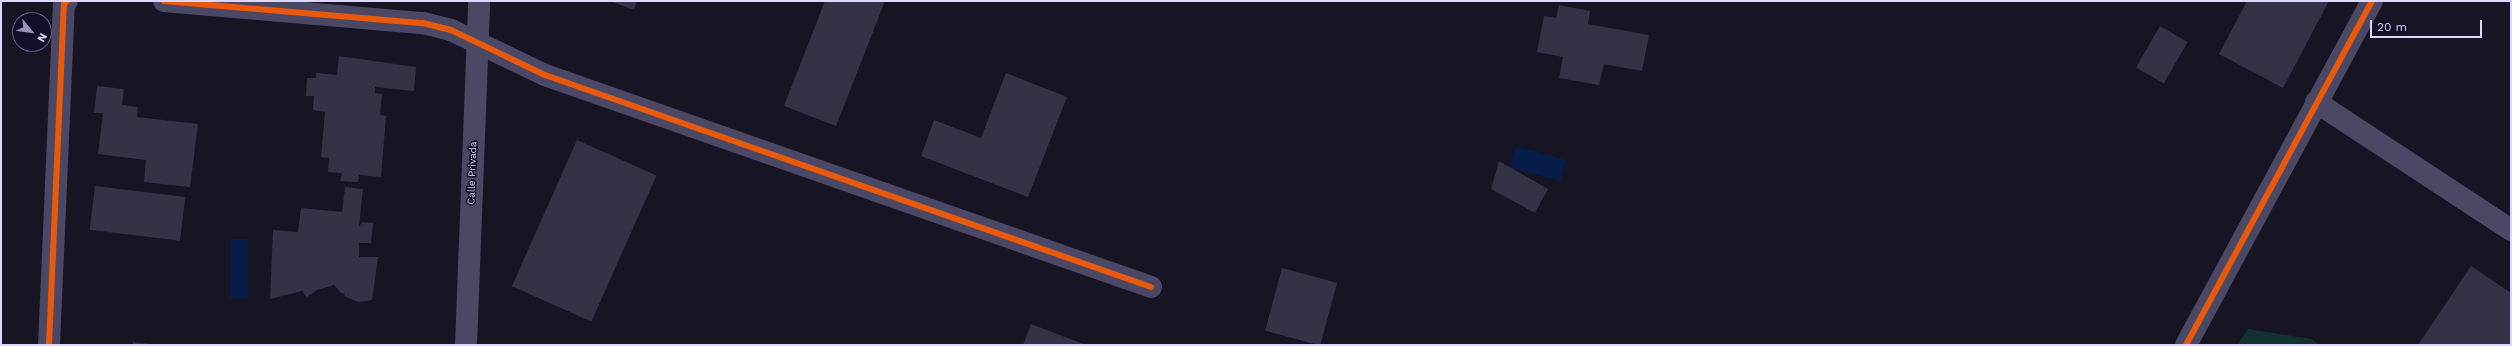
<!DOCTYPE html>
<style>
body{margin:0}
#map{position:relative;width:2512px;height:346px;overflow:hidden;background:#171424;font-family:"Work Sans",sans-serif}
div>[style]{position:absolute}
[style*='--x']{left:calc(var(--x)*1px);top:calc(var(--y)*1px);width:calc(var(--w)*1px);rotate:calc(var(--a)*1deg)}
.green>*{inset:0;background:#113133}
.water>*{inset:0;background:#071c48;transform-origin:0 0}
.building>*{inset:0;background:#363246;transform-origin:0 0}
.minor>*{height:22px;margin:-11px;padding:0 11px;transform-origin:11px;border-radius:11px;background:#4a4865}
.cycleway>*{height:6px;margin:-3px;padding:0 3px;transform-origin:3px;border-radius:3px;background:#e8590c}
span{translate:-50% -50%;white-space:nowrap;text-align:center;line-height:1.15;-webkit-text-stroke:3px #130e2a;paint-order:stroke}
.street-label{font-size:10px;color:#ddd7ff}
.frame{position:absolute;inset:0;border:2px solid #ddd7ff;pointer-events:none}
.north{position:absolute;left:12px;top:12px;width:40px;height:40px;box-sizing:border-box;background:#130e2a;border:1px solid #645e7f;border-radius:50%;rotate:119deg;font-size:11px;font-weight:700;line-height:16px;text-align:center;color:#ddd7ff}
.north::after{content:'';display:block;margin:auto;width:14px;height:18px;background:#9893b2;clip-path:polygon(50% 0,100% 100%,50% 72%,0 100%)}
.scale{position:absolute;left:2370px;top:20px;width:112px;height:18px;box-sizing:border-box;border:2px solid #ddd7ff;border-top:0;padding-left:5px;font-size:12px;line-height:14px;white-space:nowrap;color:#ddd7ff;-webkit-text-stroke:3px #130e2a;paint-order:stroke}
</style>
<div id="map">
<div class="green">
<div style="clip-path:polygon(2248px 329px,2312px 339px,2318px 345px,2237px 345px)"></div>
</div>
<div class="water">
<div style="left:1515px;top:146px;width:53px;height:22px;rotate:15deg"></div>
<div style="left:230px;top:239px;width:18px;height:59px"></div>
</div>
<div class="building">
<div style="clip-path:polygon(610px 1px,637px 1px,634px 10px)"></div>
<div style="clip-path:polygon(825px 1px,885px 1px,836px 126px,784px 106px)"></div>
<div style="clip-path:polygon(2247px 1px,2329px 1px,2283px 88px,2219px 54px)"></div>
<div style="clip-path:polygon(1559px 5px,1590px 11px,1588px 24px,1649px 35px,1642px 71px,1604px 64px,1599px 85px,1559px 78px,1563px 57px,1537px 52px,1544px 16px,1556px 18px)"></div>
<div style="left:2160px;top:26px;width:32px;height:48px;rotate:30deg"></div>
<div style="clip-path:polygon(339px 56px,416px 67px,414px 91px,375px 87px,375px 93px,382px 94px,380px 115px,386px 116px,381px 177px,359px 175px,358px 182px,340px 181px,342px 173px,328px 172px,329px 158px,321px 157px,325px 112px,313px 110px,314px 96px,306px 96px,307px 78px,316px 78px,316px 73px,337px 75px)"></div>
<div style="clip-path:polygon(1006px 73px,1067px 97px,1028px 197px,921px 156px,934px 120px,981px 138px)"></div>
<div style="clip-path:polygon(97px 86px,124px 89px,122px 105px,138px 107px,137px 117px,198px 124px,190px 187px,144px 182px,146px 160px,98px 154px,103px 113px,94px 113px)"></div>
<div style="left:577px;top:140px;width:87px;height:160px;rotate:24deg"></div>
<div style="clip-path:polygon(1499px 161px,1548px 189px,1535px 213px,1491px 189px)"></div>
<div style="left:95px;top:186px;width:91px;height:44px;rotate:7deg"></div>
<div style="clip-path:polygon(345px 187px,363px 189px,359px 226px,363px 222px,373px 223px,371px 243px,359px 243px,359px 257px,378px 257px,372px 300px,358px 302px,344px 296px,345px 294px,341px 293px,334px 285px,317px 290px,307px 297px,302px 291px,270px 299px,273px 230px,298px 232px,301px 208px,342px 212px)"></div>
<div style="clip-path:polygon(2471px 266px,2511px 293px,2511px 345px,2418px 345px)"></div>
<div style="left:1282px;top:268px;width:57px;height:65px;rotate:15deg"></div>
<div style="clip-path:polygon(1031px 324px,1086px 345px,1023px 345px)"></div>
<div style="clip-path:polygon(133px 342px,149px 344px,149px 345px,133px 345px)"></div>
</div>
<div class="minor">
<div style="--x:164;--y:1;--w:260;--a:4.9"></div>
<div style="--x:423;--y:23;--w:29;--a:14"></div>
<div style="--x:451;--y:30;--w:104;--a:25.6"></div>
<div style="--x:545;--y:75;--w:642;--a:19.28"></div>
<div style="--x:2316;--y:102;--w:233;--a:33.3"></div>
<div style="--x:49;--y:345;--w:341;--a:-87.5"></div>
<div style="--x:64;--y:4;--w:4;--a:-45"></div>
<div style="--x:466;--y:345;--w:344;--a:-87.8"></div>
<div style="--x:2186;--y:345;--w:391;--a:-61.6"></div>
</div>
<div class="cycleway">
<div style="--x:164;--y:1;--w:260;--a:4.9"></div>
<div style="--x:423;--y:23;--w:29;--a:14"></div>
<div style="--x:451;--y:30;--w:104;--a:25.6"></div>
<div style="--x:545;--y:75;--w:642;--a:19.28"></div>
<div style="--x:49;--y:345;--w:341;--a:-87.5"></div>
<div style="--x:64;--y:4;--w:4;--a:-45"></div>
<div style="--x:2186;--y:345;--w:391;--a:-61.6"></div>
</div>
<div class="street-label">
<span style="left:472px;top:173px;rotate:-88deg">Calle Privada</span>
</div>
<div class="frame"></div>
<div class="north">N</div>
<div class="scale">20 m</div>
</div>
